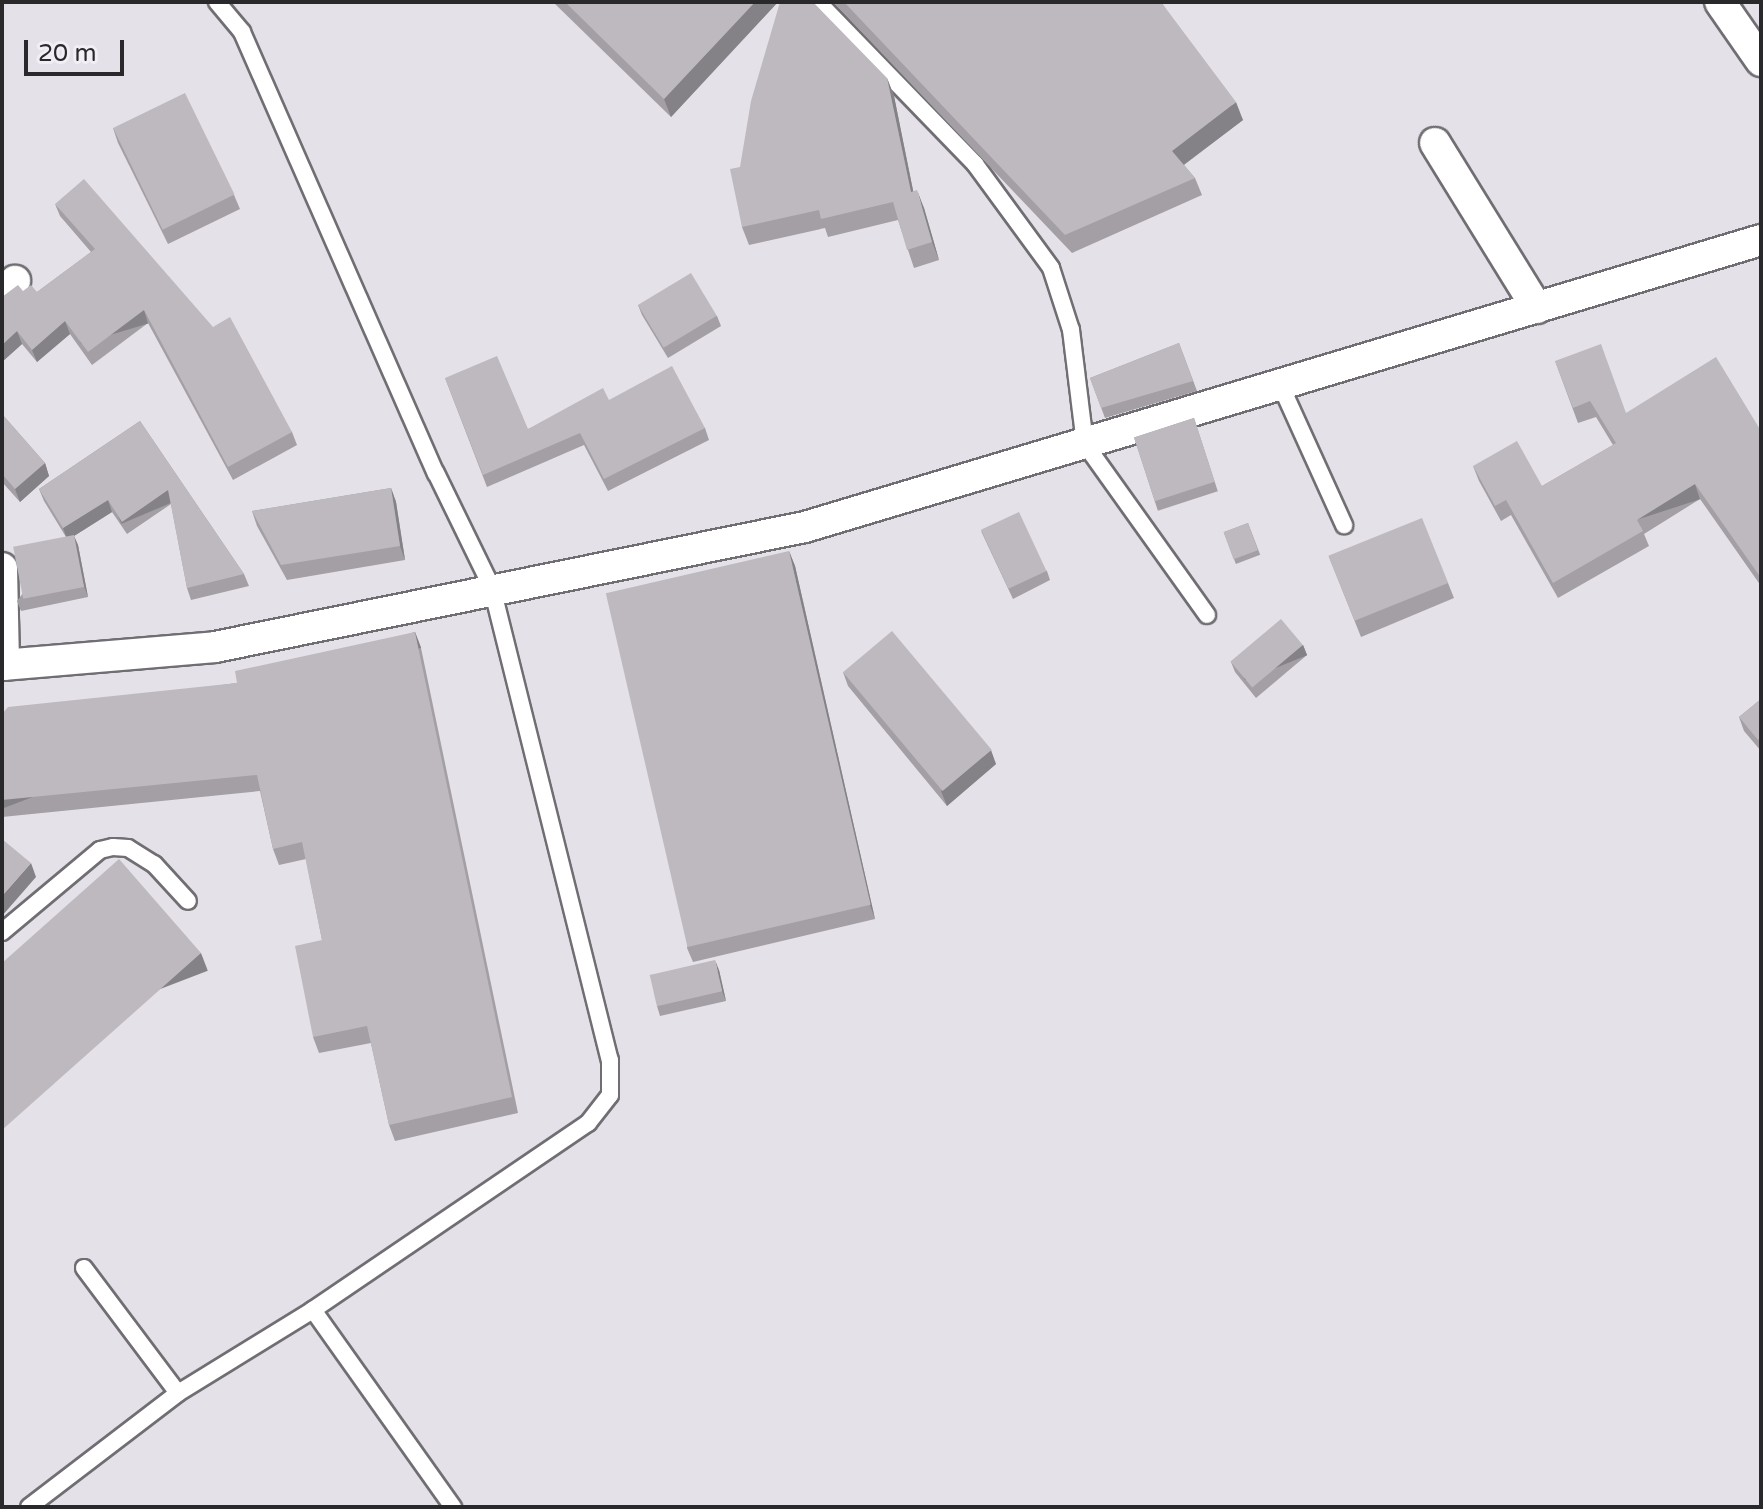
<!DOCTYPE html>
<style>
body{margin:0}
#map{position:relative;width:1763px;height:1509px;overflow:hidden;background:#e5e1e8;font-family:"Varela Round",sans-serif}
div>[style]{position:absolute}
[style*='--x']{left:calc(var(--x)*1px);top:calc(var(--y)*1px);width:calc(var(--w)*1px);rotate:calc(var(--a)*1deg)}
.roads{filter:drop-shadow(2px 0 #716e73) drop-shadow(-2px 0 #716e73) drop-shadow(0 2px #716e73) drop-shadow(0 -2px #716e73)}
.lane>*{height:16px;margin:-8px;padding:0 8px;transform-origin:8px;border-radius:8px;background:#fff}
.street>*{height:30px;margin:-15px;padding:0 15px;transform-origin:15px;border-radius:15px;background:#fff}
.wall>*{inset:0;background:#a39fa4;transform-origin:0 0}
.shaded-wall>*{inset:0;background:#848286;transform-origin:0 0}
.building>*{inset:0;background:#bdb9bf;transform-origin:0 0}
span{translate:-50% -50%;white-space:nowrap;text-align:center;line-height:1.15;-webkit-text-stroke:7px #f2eef5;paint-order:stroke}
.frame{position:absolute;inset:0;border:4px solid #29282a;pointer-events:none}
.scale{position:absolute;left:24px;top:40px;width:100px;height:36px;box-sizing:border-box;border:4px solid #29282a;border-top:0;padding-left:10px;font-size:24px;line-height:28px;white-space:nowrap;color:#29282a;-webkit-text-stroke:6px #f2eef5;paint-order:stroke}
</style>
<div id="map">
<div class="roads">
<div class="lane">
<div style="--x:217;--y:2;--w:39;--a:50"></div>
<div style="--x:242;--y:32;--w:482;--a:66.3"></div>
<div style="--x:436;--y:473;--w:128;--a:64"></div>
<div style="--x:492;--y:588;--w:487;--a:76"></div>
<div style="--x:610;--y:1060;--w:35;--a:90"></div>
<div style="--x:610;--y:1095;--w:36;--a:128"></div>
<div style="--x:588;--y:1123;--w:333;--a:145.8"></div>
<div style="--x:313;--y:1310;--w:242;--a:54.6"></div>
<div style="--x:820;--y:4;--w:223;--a:45.9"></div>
<div style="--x:975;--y:164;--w:129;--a:53.8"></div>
<div style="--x:1051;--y:268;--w:65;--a:72.1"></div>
<div style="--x:1071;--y:330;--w:115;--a:83"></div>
<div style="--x:1085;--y:444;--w:210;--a:54.5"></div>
<div style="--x:1281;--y:386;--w:153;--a:65.6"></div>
<div style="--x:2;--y:932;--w:128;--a:-39.9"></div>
<div style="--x:100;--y:850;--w:13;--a:-13"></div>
<div style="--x:113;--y:847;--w:15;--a:4"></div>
<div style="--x:128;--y:848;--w:31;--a:32"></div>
<div style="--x:154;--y:864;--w:50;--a:47.4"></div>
<div style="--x:84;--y:1268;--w:156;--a:53.1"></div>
<div style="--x:29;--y:1507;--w:188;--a:-37.4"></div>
<div style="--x:178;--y:1393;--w:158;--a:-31.6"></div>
</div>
<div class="street">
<div style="--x:1720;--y:2;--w:72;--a:55.2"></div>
<div style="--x:1435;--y:143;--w:194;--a:58.3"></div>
<div style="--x:2;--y:293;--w:18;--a:-43"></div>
<div style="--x:2;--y:568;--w:97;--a:88.8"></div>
<div style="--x:2;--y:665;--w:214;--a:-4.8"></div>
<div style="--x:215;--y:647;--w:602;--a:-11.5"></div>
<div style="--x:805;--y:527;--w:998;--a:-16.71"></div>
</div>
</div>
<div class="wall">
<div style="clip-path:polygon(553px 2px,778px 2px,671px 117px)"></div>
<div style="clip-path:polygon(833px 2px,1161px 2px,1243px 120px,1184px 165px,1195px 178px,1202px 195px,1072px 253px)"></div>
<div style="clip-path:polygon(887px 78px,894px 96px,913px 191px,924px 208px,939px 260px,914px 268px,898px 220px,828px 237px,825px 228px,749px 245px,742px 227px,740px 167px)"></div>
<div style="clip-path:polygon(113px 128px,234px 195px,240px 209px,168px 244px,118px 143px)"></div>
<div style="clip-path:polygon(55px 204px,292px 432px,297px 445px,233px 480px,148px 323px,92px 365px,70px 334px,37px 362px,22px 344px,2px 362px,2px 297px,23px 291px,37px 292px,91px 252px,60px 216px)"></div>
<div style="clip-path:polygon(638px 305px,717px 316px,721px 326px,668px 358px,642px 315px)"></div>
<div style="clip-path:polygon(1179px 343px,1197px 391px,1105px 418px,1090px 378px)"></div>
<div style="clip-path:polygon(1555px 361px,1626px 413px,1761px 431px,1761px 586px,1700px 499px,1644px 534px,1649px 546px,1558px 598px,1511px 515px,1501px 521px,1479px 481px,1473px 466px,1542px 486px,1613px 445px,1596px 417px,1578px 423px)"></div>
<div style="clip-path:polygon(445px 378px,528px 429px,609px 400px,705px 428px,709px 440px,608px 491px,584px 445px,487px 487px)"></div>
<div style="clip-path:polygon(2px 414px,45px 463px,49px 476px,20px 502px,2px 482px)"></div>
<div style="left:1194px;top:418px;width:77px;height:63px;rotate:72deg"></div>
<div style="clip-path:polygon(140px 421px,244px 574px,249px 586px,191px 600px,187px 588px,171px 504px,127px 534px,112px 512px,74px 536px,78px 545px,88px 597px,21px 611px,17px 601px,66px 537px,44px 501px,39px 489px)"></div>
<div style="clip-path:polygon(391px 488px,396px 502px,405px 560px,287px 580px,257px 526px,252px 511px)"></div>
<div style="left:1248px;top:523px;width:34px;height:26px;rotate:69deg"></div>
<div style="clip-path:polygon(981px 531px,1047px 571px,1050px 580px,1013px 599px)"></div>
<div style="clip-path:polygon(789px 551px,795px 566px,875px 919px,693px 962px,687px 948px)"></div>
<div style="clip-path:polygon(1329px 557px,1448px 583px,1454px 598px,1361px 637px)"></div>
<div style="clip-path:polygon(415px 632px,421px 648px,518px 1113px,395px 1141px,389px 1125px,371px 1043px,319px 1053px,313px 1037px,322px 940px,306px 859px,279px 865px,273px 849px,260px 791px,2px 817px,2px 714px,237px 683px)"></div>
<div style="clip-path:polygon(1303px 645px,1307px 655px,1256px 698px,1235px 672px,1231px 662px)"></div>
<div style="clip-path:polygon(843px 672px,996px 764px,947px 806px,848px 686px)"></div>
<div style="clip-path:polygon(1761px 699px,1761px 751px,1744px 731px,1739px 717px)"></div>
<div style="clip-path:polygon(719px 970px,726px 1001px,660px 1016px,657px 1006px)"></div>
</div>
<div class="shaded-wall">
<div style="clip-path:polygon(755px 2px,778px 2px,671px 117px,664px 99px)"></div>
<div style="clip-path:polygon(887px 78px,894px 96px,917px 210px,911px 192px)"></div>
<div style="clip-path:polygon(1236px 102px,1243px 120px,1178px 169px,1172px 151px)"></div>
<div style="clip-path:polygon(917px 190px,924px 208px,939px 260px,932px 242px)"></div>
<div style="left:144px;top:310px;width:14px;height:70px;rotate:73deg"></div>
<div style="clip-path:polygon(65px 321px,70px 334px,37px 362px,32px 350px)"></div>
<div style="clip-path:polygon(17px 331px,22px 344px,2px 362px,2px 345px)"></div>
<div style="clip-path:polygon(45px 463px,49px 476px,20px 502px,15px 489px)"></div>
<div style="left:1695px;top:484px;width:16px;height:68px;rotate:72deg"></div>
<div style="clip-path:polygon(391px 488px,396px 502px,405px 560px,400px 546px)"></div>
<div style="left:168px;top:490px;width:13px;height:56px;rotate:67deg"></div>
<div style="clip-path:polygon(108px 500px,112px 512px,74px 536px,78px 545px,88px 597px,63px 528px)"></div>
<div style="clip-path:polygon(789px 551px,795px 566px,875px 919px,870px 905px)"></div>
<div style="left:415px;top:632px;width:17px;height:475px;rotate:69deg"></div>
<div style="left:1303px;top:645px;width:11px;height:67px;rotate:68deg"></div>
<div style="clip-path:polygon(991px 750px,996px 764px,947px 806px,941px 791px)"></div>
<div style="clip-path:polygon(31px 863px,36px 877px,2px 916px,2px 896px)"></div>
<div style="left:201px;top:953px;width:19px;height:266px;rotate:69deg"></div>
<div style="clip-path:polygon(715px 960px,719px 970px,726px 1001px,722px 991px)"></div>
</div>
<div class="building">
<div style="clip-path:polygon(565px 2px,755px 2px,664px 99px)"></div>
<div style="clip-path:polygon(780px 2px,813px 2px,887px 78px,911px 192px,917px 190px,932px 242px,907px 250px,893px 202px,821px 219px,819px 210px,742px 227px,730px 169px,740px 167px,751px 101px)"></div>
<div style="clip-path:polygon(844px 2px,1161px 2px,1236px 102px,1172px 151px,1195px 178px,1065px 235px)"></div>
<div style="left:185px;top:93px;width:113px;height:80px;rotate:64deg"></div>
<div style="clip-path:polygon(84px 179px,213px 327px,230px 317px,292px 432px,228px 467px,144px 310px,88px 352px,65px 321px,32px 350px,17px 331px,2px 345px,2px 297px,18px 285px,23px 291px,31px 285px,37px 292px,95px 249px,55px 204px)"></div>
<div style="left:691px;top:273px;width:50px;height:62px;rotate:59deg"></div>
<div style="clip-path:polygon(1179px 343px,1193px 381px,1101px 408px,1090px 378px)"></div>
<div style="clip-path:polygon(1601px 344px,1626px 413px,1716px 357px,1761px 431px,1761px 578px,1695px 484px,1637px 520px,1643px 531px,1553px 583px,1506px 500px,1495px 506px,1473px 466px,1517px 441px,1542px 486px,1616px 443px,1590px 401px,1573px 408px,1555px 361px)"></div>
<div style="clip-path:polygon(497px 356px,528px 429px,603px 388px,609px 400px,672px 366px,705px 428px,604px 479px,580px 433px,483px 475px,445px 378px)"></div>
<div style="clip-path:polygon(2px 414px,45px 463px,15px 489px,2px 474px)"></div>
<div style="left:1194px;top:418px;width:67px;height:63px;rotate:72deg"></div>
<div style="clip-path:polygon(140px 421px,244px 574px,187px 588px,168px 490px,122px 522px,108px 500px,63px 528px,39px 489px)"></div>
<div style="clip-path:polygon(391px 488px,400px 546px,281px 565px,252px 511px)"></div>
<div style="left:1019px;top:512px;width:65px;height:42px;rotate:65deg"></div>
<div style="left:1422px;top:518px;width:70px;height:101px;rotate:68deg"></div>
<div style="left:1248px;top:523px;width:29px;height:26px;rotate:70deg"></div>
<div style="left:74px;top:535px;width:53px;height:62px;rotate:79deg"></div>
<div style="left:789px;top:551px;width:363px;height:188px;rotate:77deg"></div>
<div style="left:1281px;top:619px;width:34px;height:66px;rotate:50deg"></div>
<div style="left:892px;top:631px;width:155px;height:64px;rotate:50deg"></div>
<div style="clip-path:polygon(415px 632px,512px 1097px,389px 1125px,367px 1026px,313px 1037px,295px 946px,322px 940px,302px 842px,273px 849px,257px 775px,2px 800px,2px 714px,8px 707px,237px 683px,235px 671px)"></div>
<div style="clip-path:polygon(1761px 699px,1761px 737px,1758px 740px,1739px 717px)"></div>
<div style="clip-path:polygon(2px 839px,31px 863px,2px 896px)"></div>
<div style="clip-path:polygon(119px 859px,201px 953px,2px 1130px,2px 963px)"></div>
<div style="left:715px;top:960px;width:32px;height:67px;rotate:77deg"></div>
</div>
<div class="frame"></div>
<div class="scale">20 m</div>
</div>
